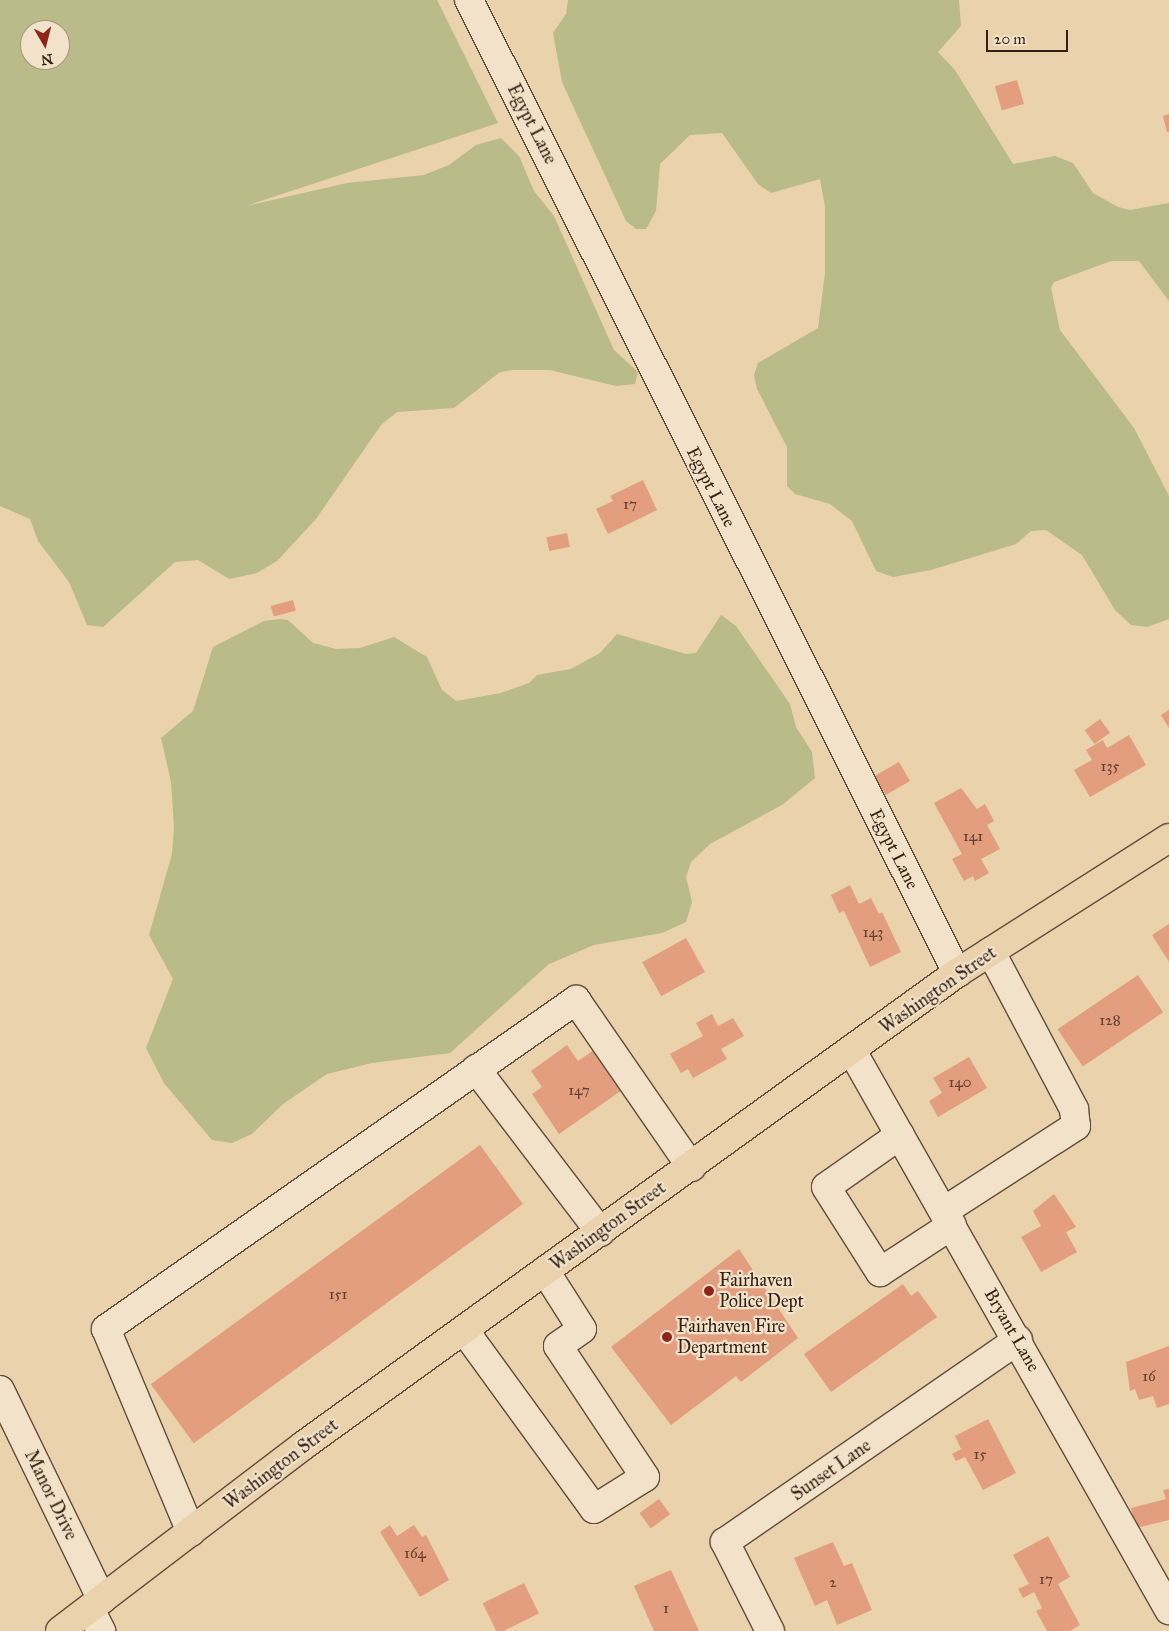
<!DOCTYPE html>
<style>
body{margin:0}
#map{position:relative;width:1169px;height:1631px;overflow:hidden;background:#e9d2ac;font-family:"IM FELL Great Primer",serif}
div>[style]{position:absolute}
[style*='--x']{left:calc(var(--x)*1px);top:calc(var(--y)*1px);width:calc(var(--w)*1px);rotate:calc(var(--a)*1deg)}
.green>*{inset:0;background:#b9bb88}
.building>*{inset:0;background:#e29e7f;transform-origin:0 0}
.roads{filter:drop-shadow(1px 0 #614d3b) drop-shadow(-1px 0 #614d3b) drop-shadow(0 1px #614d3b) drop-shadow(0 -1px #614d3b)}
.minor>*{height:28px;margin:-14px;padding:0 14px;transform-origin:14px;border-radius:14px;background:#f1e2c9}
.major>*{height:28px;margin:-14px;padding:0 14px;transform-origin:14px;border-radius:14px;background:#e9d2ac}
.dots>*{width:14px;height:14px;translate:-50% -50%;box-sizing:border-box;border:2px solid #f1e2c9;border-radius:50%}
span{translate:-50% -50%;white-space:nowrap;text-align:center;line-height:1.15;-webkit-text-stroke:4.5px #f1e2c9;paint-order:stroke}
.number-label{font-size:15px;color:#604030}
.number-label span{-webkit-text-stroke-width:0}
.street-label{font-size:18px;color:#342115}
.poi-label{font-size:18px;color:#342115}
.left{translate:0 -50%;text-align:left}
.north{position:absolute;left:20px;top:20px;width:50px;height:50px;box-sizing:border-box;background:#f1e2c9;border:1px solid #a59581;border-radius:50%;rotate:172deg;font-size:14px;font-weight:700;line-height:20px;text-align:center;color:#342115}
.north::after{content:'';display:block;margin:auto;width:18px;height:22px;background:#8f2418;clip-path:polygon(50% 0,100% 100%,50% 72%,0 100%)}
.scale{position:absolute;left:986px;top:30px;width:82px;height:22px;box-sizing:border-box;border:2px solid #342115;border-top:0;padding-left:6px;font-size:15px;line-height:18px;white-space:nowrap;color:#342115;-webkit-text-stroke:4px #f1e2c9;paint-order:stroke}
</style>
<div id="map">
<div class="green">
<div style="clip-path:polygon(evenodd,0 0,437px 0,498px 123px,246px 206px,347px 183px,424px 175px,449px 165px,476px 145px,501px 138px,519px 156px,534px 191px,554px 216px,614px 350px,638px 372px,635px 384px,616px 386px,550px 370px,513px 370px,500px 372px,454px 408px,397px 412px,381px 425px,316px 519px,277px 561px,257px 573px,229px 579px,198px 560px,175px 562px,103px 627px,87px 625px,69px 582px,38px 541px,30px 519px,0 506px,0 0,30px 30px,60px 30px,60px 60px,30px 60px,30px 30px)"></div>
<div style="clip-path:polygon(568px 0,959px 0,961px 26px,938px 52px,955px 70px,1013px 164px,1055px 156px,1073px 163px,1093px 193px,1118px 207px,1130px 210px,1169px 203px,1169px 301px,1139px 261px,1111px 261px,1054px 282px,1051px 288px,1060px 330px,1134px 428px,1169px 496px,1169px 619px,1147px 627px,1131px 625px,1115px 610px,1082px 555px,1046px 530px,1031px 531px,1016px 544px,931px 570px,893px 577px,876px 571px,852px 521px,830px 504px,795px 494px,787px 486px,787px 447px,757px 389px,754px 375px,758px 363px,818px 328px,825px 273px,825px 207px,820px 179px,771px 193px,758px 184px,722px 133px,690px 135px,660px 164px,656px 211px,646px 229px,636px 229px,626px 221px,562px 82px,553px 33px,566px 14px)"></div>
<div style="clip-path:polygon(721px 615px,736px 626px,790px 704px,796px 727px,812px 752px,815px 778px,782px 805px,710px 844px,691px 862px,686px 877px,692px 902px,686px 922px,662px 933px,594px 945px,549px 964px,450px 1053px,372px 1063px,327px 1074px,283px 1104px,252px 1134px,232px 1143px,212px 1140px,164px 1083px,146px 1048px,173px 979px,149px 935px,172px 854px,174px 827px,171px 782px,161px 738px,193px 711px,213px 647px,264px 621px,280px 619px,288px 620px,313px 643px,336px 649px,360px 648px,394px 637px,427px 657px,442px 690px,456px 701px,501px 693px,529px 683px,537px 675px,571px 669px,600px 653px,617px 634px,686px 654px,696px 653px)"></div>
</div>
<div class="building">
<div style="left:1017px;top:80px;width:25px;height:23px;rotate:74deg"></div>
<div style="clip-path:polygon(1169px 114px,1169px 132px,1167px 132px,1163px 116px)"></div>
<div style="clip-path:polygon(643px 480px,657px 510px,608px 534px,596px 509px,613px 501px,610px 496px)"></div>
<div style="left:567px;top:533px;width:14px;height:21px;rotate:78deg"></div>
<div style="left:293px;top:600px;width:11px;height:23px;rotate:75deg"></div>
<div style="clip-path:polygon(1169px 710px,1169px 728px,1161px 715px)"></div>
<div style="left:1100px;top:719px;width:17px;height:19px;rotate:54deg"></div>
<div style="clip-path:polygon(1129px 735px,1146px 765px,1090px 797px,1074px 770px,1092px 760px,1086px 750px,1103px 740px,1107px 748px)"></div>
<div style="left:899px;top:762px;width:22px;height:28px;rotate:60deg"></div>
<div style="clip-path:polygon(961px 788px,977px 809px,985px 804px,994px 821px,987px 825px,1000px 849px,981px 859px,989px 873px,975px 881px,973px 876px,964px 881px,952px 859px,962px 854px,934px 803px)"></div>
<div style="clip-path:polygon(850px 885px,859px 904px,871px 898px,879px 914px,882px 912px,901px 952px,870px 967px,844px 911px,839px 913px,831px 895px)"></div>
<div style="clip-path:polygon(1169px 924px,1169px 962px,1152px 935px)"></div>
<div style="left:686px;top:938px;width:39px;height:50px;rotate:61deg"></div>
<div style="left:1138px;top:975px;width:45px;height:97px;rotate:56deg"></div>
<div style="clip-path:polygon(712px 1014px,718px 1026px,733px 1018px,744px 1036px,721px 1049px,727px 1059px,693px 1078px,688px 1069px,681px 1073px,670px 1054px,703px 1036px,696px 1023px)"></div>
<div style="clip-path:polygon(567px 1045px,578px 1061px,597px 1048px,625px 1088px,559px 1134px,532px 1094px,542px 1087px,531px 1071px)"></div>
<div style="clip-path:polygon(969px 1057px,987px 1088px,938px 1117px,929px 1101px,942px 1093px,933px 1078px)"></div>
<div style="left:480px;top:1145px;width:73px;height:407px;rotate:54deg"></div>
<div style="clip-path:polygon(1054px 1194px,1076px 1227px,1066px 1232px,1077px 1252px,1041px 1272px,1021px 1237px,1041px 1226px,1033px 1211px)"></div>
<div style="clip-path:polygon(739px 1249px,798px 1338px,741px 1382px,736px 1376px,671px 1425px,611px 1347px)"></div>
<div style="clip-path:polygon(903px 1284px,911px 1296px,918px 1291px,937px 1317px,831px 1392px,804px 1354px)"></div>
<div style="clip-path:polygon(1169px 1346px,1169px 1404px,1157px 1408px,1153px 1396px,1139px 1400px,1135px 1389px,1130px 1391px,1126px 1362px)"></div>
<div style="clip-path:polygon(988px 1419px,1016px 1473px,983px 1490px,965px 1457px,956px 1461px,952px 1454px,961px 1449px,955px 1436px)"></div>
<div style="clip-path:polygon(1169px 1489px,1169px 1520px,1136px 1528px,1131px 1508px,1166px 1499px,1163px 1490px)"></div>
<div style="left:659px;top:1499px;width:19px;height:24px;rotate:54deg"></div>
<div style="clip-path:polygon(390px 1525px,397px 1536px,414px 1525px,422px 1537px,426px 1535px,449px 1580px,420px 1597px,380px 1532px)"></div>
<div style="clip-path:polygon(1048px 1536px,1070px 1577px,1058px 1584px,1080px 1625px,1070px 1631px,1047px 1631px,1036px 1611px,1042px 1608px,1034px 1592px,1023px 1598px,1018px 1589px,1029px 1584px,1013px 1555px)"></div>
<div style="clip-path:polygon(833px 1542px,844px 1566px,852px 1563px,872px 1610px,837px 1625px,827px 1600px,815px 1606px,794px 1558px)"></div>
<div style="clip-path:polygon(671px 1570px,699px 1631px,654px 1631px,634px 1586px)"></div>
<div style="left:524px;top:1583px;width:34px;height:46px;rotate:64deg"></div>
</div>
<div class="roads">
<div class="minor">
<div style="--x:469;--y:0;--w:1089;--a:63.36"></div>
<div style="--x:852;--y:1051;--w:643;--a:60.44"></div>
<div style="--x:476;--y:1069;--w:205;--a:52.7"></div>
<div style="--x:900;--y:1135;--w:90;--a:144.9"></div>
<div style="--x:826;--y:1187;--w:101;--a:57.6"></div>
<div style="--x:880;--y:1272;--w:86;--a:-33.1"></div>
<div style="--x:944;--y:1211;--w:157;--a:-32.8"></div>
<div style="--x:1076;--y:1126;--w:17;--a:-97"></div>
<div style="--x:1074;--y:1109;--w:178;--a:-117.9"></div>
<div style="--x:464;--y:1330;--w:221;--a:54"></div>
<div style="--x:594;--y:1509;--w:60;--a:-32.1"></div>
<div style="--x:645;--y:1477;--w:157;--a:-123.6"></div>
<div style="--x:558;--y:1346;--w:29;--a:-35"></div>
<div style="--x:582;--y:1329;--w:69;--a:-122.5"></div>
<div style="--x:0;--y:1390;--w:233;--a:64.1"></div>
<div style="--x:191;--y:1532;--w:220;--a:-112.7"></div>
<div style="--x:106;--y:1329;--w:574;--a:-34.99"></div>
<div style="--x:576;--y:1000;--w:203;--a:55.4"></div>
<div style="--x:90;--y:1609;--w:25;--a:63"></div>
<div style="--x:770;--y:1631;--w:100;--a:-116.8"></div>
<div style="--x:725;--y:1542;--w:356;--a:-34.6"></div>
</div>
<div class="major">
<div style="--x:60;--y:1631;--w:307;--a:-37.3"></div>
<div style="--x:304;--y:1445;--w:806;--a:-35.86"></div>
<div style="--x:957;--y:973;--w:251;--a:-32.5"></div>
</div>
</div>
<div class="dots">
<div style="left:709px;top:1291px;background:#8f2418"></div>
<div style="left:667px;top:1337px;background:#8f2418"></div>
</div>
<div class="number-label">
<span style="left:630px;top:505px">17</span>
<span style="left:1110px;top:767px">135</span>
<span style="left:973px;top:837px">141</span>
<span style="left:873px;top:933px">143</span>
<span style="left:1110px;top:1021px">128</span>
<span style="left:960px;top:1083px">140</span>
<span style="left:579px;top:1091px">147</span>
<span style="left:338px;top:1295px">151</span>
<span style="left:1149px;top:1377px">16</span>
<span style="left:980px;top:1455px">15</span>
<span style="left:415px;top:1554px">164</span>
<span style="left:1046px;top:1580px">17</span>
<span style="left:833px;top:1583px">2</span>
<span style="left:666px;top:1609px">1</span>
</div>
<div class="street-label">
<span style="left:532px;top:124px;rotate:63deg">Egypt Lane</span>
<span style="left:711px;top:487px;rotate:63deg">Egypt Lane</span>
<span style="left:894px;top:849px;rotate:63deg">Egypt Lane</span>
<span style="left:938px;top:990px;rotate:-35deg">Washington Street</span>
<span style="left:608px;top:1226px;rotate:-36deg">Washington Street</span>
<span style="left:1012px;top:1330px;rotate:60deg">Bryant Lane</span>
<span style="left:281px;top:1464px;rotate:-37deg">Washington Street</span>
<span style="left:831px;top:1470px;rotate:-35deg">Sunset Lane</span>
<span style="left:51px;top:1495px;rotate:64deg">Manor Drive</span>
</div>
<div class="poi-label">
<span class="left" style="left:719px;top:1291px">Fairhaven<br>Police Dept</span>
<span class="left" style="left:677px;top:1337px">Fairhaven Fire<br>Department</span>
</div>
<div class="north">N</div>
<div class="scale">20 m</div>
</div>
